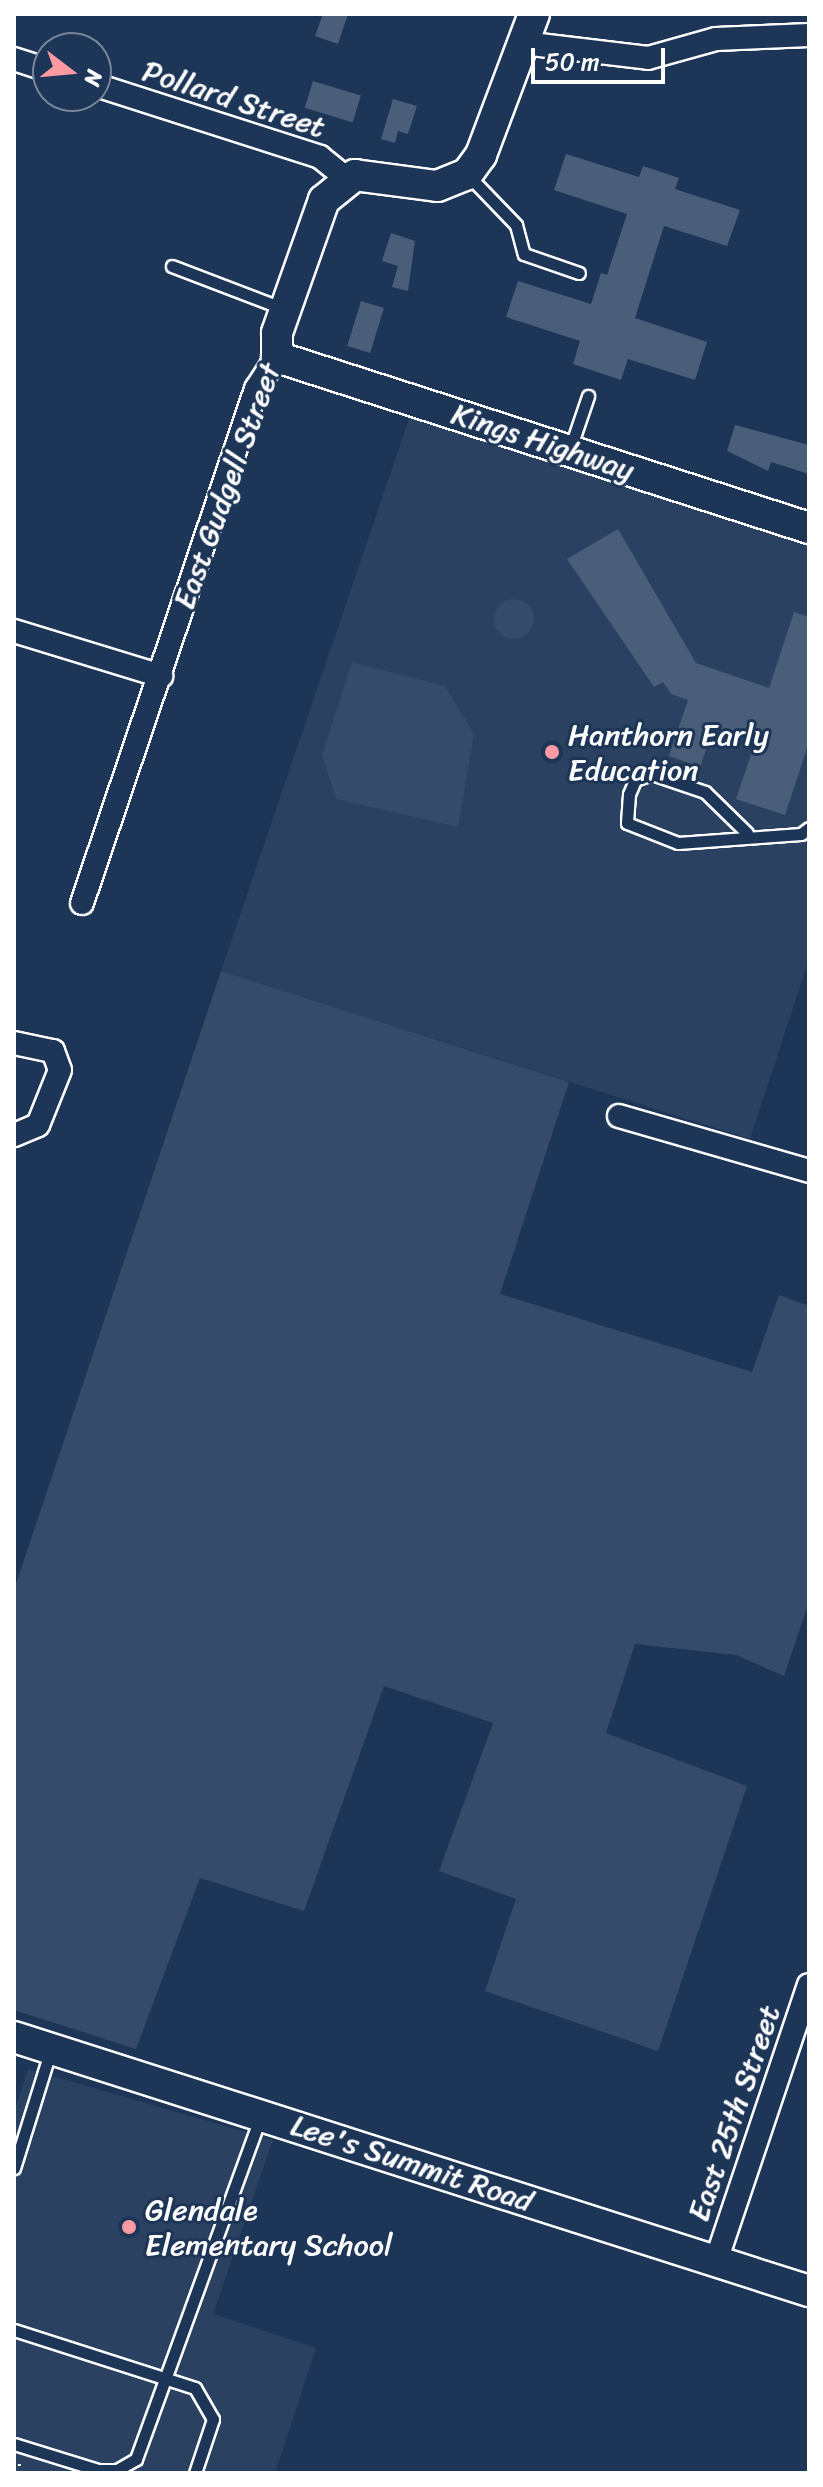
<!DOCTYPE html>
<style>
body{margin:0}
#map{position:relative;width:823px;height:2487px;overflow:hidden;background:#1d3557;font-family:Sriracha,sans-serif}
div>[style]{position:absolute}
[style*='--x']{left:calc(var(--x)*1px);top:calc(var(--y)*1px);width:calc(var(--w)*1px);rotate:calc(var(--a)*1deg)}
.built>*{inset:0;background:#2a4161}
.green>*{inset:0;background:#364b69}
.round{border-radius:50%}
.building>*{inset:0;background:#4a5d79;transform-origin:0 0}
.path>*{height:3px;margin-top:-1.5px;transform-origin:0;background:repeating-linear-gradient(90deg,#fff 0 2px,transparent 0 8px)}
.roads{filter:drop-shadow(2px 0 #fff) drop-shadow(-2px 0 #fff) drop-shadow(0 2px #fff) drop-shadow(0 -2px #fff)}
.lane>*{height:11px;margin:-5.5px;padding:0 5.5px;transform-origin:5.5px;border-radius:5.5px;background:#1d3557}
.street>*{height:22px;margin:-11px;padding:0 11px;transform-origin:11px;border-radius:11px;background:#1d3557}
.secondary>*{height:30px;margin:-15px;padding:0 15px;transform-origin:15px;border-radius:15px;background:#1d3557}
.dots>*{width:22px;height:22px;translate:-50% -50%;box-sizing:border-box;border:4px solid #1d3557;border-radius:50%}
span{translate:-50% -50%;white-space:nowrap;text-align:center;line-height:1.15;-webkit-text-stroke:6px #1d3557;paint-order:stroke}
.street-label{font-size:30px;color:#fff}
.poi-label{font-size:30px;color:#fff}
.left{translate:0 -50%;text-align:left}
.frame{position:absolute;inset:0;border:16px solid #fff;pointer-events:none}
.north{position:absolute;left:32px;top:32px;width:80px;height:80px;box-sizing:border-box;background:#1d3557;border:2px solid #77869a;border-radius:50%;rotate:106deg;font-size:22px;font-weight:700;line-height:32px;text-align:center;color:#fff}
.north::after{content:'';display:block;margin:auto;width:28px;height:36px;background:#ff9aa2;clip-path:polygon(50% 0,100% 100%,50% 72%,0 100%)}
.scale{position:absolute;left:531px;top:48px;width:134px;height:36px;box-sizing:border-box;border:4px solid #fff;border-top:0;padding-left:10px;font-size:24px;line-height:28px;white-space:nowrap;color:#fff;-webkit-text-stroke:6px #1d3557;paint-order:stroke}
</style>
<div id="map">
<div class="built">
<div style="clip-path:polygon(410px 416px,809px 546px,809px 959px,750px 1139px,221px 971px)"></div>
<div style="clip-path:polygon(28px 2069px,273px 2140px,213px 2314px,316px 2348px,275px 2473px,14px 2473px,14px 2112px)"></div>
</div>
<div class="green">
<div class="round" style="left:494px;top:599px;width:40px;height:40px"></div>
<div style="clip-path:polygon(352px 662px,445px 686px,474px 734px,458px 827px,336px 799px,322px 755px)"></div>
<div style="clip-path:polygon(221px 971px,569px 1082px,500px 1294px,752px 1372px,779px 1295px,809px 1306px,809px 1602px,784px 1676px,736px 1655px,635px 1644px,606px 1733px,747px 1786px,658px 2051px,485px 1991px,516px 1899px,439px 1871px,493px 1723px,384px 1686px,304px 1911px,200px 1878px,136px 2049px,14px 2010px,14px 1590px)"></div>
</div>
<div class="building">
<div style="clip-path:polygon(323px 14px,348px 14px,338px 44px,315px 36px)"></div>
<div style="left:313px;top:81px;width:50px;height:28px;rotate:17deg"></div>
<div style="clip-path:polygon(393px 99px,417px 106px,408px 134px,398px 131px,395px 143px,381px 139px)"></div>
<div style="clip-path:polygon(566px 154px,639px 177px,643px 166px,679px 178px,675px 189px,740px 210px,727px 246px,664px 226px,635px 318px,707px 342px,695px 380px,628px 359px,621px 380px,573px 364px,580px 341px,506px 317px,518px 281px,591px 304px,601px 273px,607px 275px,627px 214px,554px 190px)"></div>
<div style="clip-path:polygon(391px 233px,415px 241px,408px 291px,392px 287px,398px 266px,382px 261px)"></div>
<div style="left:361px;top:301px;width:24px;height:47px;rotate:17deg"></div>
<div style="clip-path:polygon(735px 425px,809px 445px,809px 474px,771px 462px,768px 471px,727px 451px)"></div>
<div style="clip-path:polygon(618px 529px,696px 663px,769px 688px,794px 612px,809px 617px,809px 742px,785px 815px,736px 799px,756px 740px,714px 726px,700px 767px,669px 756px,688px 700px,671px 694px,663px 682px,654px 687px,567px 559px)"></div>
</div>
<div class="path">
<div style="--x:17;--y:2473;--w:11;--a:-75"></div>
</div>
<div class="roads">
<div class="lane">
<div style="--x:467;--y:174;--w:71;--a:46.1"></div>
<div style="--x:516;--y:225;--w:30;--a:75"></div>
<div style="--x:524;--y:254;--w:58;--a:19.1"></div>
<div style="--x:172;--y:266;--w:120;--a:21"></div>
<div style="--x:570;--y:449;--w:56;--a:-71.2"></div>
<div style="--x:747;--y:833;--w:59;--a:-135.7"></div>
<div style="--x:705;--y:792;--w:56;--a:-161.2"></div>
<div style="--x:652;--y:774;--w:18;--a:161"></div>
<div style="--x:635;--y:780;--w:15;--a:113"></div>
<div style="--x:629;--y:794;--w:29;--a:94"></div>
<div style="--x:627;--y:823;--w:55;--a:21.4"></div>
<div style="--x:678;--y:843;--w:123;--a:-4.2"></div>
<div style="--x:801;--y:834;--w:10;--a:-37"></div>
<div style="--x:14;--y:2168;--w:125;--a:-72.7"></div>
<div style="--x:14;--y:2330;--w:190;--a:17.8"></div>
<div style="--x:195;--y:2388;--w:36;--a:60"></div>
<div style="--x:213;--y:2419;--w:57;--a:108.4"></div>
<div style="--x:14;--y:2444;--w:88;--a:17.2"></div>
<div style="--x:98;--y:2470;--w:19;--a:0"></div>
<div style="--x:117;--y:2470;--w:22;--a:-30"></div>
<div style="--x:136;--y:2459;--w:363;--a:-70"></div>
</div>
<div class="street">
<div style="--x:523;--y:43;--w:126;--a:6.8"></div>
<div style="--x:648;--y:58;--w:71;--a:-15.6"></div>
<div style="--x:716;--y:39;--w:93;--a:-2.5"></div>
<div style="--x:14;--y:59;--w:36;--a:18"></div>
<div style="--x:96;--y:85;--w:235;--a:17.8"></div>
<div style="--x:320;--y:157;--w:35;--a:39"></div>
<div style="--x:14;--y:631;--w:154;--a:17"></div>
<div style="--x:82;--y:903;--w:543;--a:-71.3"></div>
<div style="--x:256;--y:389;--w:38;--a:-57"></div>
<div style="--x:14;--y:1043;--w:40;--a:12"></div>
<div style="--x:53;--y:1051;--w:20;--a:70"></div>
<div style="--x:60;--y:1070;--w:59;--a:111.8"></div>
<div style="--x:38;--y:1125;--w:26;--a:157"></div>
<div style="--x:619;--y:1116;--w:198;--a:16.1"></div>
<div style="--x:716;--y:2261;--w:291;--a:-71.4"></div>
</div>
<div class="secondary">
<div style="--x:534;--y:14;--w:151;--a:110.6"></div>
<div style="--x:481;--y:155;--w:24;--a:126"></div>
<div style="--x:467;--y:174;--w:32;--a:158"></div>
<div style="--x:437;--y:186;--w:83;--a:-172.4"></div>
<div style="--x:355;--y:175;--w:40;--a:141"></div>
<div style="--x:324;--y:200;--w:141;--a:109.5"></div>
<div style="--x:277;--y:333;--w:24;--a:90"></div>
<div style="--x:277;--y:357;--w:559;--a:17.82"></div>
<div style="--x:14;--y:2037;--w:835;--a:17.72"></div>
</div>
</div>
<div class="dots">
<div style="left:552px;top:752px;background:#ff9aa2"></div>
<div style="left:129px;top:2227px;background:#ff9aa2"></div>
</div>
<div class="street-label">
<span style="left:234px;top:99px;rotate:18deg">Pollard Street</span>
<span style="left:543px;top:442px;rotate:18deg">Kings Highway</span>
<span style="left:227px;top:486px;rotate:-70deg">East Gudgell Street</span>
<span style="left:734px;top:2113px;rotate:-71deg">East 25th Street</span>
<span style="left:412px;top:2163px;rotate:18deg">Lee's Summit Road</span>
</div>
<div class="poi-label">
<span class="left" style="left:568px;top:752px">Hanthorn Early<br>Education</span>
<span class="left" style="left:145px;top:2227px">Glendale<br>Elementary School</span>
</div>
<div class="frame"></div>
<div class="north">N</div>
<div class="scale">50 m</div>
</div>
